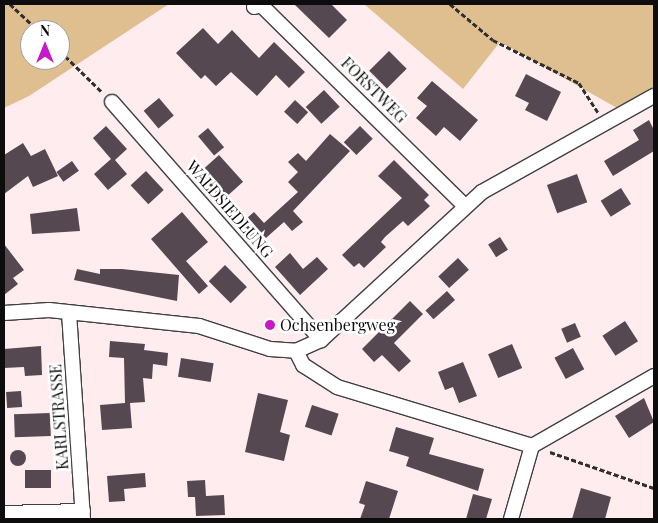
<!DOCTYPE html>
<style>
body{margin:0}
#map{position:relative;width:658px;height:523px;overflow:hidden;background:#ffecef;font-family:"Playfair Display",serif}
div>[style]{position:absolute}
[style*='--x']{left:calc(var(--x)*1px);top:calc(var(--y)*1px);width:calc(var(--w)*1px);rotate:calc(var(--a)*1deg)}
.forest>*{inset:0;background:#dfbf90}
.building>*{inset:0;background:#564850;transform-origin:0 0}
.round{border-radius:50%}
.path>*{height:2.5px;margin-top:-1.25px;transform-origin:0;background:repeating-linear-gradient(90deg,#2f2f2f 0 5px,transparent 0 7.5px)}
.roads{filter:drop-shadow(1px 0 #404040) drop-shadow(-1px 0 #404040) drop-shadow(0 1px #404040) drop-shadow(0 -1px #404040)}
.street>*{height:14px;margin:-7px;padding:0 7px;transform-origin:7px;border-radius:7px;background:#fff}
.dots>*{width:14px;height:14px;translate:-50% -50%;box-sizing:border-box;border:2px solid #fff;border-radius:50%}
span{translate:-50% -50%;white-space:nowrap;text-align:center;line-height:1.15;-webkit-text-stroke:5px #fff;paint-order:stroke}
.street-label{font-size:16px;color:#0d0d0d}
.poi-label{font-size:16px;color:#0d0d0d}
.left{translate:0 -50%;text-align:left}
.frame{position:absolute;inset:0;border:5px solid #0d0d0d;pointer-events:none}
.north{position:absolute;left:20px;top:20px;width:50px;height:50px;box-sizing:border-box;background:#fff;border:1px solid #9e9e9e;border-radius:50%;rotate:0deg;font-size:14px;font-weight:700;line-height:20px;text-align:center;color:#0d0d0d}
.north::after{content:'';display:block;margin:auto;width:18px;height:22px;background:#c918c9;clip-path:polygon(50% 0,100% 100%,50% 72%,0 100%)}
</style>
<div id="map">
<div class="forest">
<div style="clip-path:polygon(evenodd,4px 4px,169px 4px,29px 96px,4px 108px,4px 4px,30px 30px,60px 30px,60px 60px,30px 60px,30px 30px)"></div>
<div style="clip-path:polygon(364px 4px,654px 4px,654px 86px,617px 108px,500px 42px,463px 89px)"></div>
</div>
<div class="building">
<div style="clip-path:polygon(294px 4px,331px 4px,347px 20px,329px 38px)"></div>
<div style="clip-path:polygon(203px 28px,218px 44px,232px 30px,259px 58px,274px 42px,305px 72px,289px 88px,276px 75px,257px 96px,231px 72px,216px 86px,205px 75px,201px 79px,176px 53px)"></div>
<div style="left:389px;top:51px;width:25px;height:28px;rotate:45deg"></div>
<div style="clip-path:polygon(526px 74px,561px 92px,547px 121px,525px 110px,529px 103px,515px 96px)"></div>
<div style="clip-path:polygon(432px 81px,478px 120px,460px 141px,444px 127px,436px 136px,416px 118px,427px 106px,417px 98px)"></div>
<div style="left:324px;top:90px;width:23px;height:25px;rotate:47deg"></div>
<div style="left:159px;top:98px;width:23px;height:20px;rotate:50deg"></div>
<div style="left:295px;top:100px;width:18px;height:16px;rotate:43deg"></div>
<div style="clip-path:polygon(649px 120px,654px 130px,654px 151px,613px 176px,604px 161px,639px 140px,633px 130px)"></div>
<div style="clip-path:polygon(106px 126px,127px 149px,115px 160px,127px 174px,108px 190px,94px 174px,111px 159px,93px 138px)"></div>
<div style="left:360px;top:126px;width:18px;height:23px;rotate:45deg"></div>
<div style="left:208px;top:128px;width:25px;height:13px;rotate:50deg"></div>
<div style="clip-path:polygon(330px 134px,350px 151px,293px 211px,303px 222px,292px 231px,284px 222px,258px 245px,240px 224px,254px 212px,264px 223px,298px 192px,288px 182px,298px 172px,288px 162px,298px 153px,306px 161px)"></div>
<div style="clip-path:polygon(23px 143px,31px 156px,45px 149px,58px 176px,33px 187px,28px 176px,4px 194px,4px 155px)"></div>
<div style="left:219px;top:155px;width:36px;height:28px;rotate:48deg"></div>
<div style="clip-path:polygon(394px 160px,429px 195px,424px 200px,430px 206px,408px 226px,403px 221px,385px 237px,381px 242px,386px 247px,364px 268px,359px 263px,354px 267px,342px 255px,402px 198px,378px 176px)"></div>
<div style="left:72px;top:161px;width:12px;height:19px;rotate:55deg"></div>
<div style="left:146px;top:171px;width:26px;height:21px;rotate:47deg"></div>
<div style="left:577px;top:174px;width:30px;height:32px;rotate:70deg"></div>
<div style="left:621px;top:188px;width:19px;height:24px;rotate:58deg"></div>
<div style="clip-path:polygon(77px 208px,80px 231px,32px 234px,30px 214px)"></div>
<div style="clip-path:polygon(182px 212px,208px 242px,186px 261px,208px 286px,199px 294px,151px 239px)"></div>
<div style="left:500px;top:237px;width:15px;height:14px;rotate:58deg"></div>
<div style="clip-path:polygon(4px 244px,24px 270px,13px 278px,18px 284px,4px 295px)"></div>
<div style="clip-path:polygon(290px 253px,303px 269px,317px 257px,328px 269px,300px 295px,275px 267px)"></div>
<div style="left:458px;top:258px;width:16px;height:27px;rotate:47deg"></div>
<div style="left:225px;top:265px;width:31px;height:23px;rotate:45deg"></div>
<div style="clip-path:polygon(77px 269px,100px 274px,100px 269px,122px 269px,179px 275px,177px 301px,74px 280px)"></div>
<div style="left:447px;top:291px;width:12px;height:29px;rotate:48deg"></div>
<div style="clip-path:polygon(410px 301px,423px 314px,394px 343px,411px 361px,399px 372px,382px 355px,374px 362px,362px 349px)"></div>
<div style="left:625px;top:321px;width:24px;height:27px;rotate:57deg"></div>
<div style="left:575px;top:323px;width:15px;height:15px;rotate:67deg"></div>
<div style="clip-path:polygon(110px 341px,145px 344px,144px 350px,168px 353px,167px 366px,153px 364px,152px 379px,143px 378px,145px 402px,130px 403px,132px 428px,102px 430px,100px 405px,125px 403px,124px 358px,109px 357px)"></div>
<div style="left:512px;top:344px;width:26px;height:26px;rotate:67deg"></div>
<div style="clip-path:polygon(41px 346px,42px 375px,25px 376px,24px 367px,4px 368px,4px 349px)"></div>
<div style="left:573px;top:348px;width:24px;height:21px;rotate:62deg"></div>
<div style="left:181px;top:358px;width:33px;height:19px;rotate:9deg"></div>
<div style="clip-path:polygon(463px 362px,477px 396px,459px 403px,453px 387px,445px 390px,438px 372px)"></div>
<div style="left:21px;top:391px;width:16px;height:15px;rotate:86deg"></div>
<div style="clip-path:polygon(258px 393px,288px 400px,280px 432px,290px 435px,284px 461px,245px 452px)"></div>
<div style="clip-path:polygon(644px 398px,654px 422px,629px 438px,615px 416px)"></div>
<div style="left:312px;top:405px;width:28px;height:23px;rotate:18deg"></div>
<div style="left:50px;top:413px;width:23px;height:36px;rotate:88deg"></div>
<div style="clip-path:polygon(396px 427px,434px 438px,429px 454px,484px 469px,478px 491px,406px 466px,409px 457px,389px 451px)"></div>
<div class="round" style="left:10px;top:450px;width:16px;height:16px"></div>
<div style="left:25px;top:470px;width:26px;height:18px"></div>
<div style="clip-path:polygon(145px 473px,146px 487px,124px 489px,125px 501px,109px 502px,107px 476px)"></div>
<div style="clip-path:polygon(205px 480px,206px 496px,224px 495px,225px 515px,196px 516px,195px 497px,188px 497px,187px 481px)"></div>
<div style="clip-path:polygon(366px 481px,398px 491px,389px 519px,360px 519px,365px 505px,359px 503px)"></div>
<div style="clip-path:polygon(581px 488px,611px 497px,605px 519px,572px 519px)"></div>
<div style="clip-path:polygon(473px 494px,492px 499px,486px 519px,466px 519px)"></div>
</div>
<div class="path">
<div style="--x:10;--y:4;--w:38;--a:43"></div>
<div style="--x:450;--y:4;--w:56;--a:39.9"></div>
<div style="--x:493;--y:40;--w:96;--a:26.6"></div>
<div style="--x:579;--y:83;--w:35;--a:57"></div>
<div style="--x:60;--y:51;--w:59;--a:44.3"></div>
<div style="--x:550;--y:452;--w:110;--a:19.1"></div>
</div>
<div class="roads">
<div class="street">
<div style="--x:254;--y:7;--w:7;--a:-16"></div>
<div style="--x:261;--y:5;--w:286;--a:44.6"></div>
<div style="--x:112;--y:102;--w:317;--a:48.7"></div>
<div style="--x:4;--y:313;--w:45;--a:-3.8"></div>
<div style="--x:49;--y:310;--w:151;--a:6.1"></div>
<div style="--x:199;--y:326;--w:75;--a:17.9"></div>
<div style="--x:270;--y:349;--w:26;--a:4"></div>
<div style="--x:296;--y:351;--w:27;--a:-24"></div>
<div style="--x:321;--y:340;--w:219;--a:-42.6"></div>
<div style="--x:482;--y:192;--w:197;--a:-29.2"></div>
<div style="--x:69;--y:313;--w:206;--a:86.1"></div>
<div style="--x:296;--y:351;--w:16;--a:63"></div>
<div style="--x:303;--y:365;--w:40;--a:32.9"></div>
<div style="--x:337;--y:387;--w:204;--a:16.8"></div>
<div style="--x:4;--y:513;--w:79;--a:-1.5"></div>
<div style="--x:511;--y:519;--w:76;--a:-74"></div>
<div style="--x:532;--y:446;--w:141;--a:-29.8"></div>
</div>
</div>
<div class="dots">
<div style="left:270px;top:325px;background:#c918c9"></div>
</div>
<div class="street-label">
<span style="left:374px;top:90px;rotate:45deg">FORSTWEG</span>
<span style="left:230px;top:209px;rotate:49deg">WALDSIEDLUNG</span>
<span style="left:59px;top:417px;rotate:-94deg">KARLSTRASSE</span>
</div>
<div class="poi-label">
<span class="left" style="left:280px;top:325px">Ochsenbergweg</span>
</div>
<div class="frame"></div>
<div class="north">N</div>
</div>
